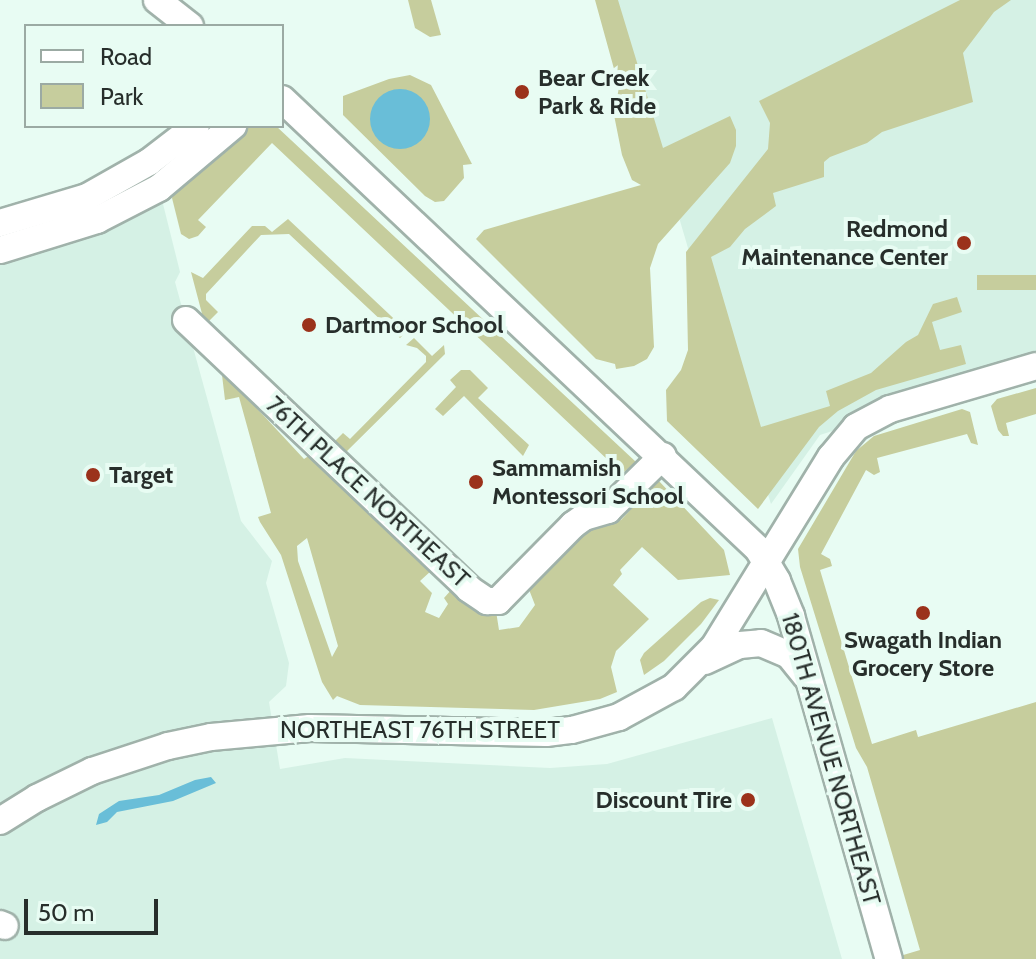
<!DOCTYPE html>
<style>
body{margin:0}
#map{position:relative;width:1036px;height:959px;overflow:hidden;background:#e8fcf3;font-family:Cabin,sans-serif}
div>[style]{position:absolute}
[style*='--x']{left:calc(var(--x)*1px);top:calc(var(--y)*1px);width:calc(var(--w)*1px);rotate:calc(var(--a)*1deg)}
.built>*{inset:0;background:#d5f1e5}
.green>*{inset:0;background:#c6cd9d;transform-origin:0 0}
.water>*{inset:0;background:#69bed8}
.round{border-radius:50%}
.roads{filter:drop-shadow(2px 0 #a0b2aa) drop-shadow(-2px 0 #a0b2aa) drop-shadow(0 2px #a0b2aa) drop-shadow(0 -2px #a0b2aa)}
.minor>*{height:26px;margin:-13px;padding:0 13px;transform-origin:13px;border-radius:13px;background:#fff}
.dots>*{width:22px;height:22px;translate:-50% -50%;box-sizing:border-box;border:4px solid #e8fcf3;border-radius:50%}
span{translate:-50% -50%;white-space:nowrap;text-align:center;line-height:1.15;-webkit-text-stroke:8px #e8fcf3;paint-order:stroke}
.poi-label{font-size:24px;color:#272e2b;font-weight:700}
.left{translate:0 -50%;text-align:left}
.right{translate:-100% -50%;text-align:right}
.street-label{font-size:24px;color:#272e2b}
.legend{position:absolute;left:24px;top:24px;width:260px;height:104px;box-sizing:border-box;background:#e8fcf3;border:2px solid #9baaa3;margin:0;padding:10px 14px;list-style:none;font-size:24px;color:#272e2b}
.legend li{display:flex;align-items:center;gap:16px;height:40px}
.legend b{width:40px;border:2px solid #9baaa3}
.scale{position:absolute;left:24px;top:899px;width:134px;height:36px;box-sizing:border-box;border:4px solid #272e2b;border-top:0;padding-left:10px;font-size:24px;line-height:28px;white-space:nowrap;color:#272e2b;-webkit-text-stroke:6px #e8fcf3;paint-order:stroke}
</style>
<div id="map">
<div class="built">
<div style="clip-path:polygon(615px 0,1036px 0,1036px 364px,820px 435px,771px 504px,693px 265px)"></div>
<div style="clip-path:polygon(159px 188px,180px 272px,175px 282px,241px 521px,272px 561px,266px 583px,289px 663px,286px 686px,269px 702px,280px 769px,345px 758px,550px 768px,607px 764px,772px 718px,842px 959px,0 959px,0 250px)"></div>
</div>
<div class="green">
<div style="clip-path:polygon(408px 0,431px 0,441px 35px,430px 37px,415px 28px)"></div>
<div style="clip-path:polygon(595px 0,618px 0,663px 148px,730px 116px,736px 130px,736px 146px,730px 163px,658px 244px,650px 268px,654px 347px,647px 359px,634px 366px,616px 369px,615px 364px,596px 359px,476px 239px,484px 230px,641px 185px,632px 180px,622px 155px,614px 115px,619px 87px)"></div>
<div style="clip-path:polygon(960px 0,1011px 0,994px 12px,963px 53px,973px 102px,882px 132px,867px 143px,830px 157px,824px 162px,824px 177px,773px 193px,776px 206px,745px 229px,730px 247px,711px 257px,761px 427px,830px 406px,826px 391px,871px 373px,906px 342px,918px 335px,933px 304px,957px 297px,962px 312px,932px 322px,940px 350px,961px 345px,966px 364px,876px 390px,838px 411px,819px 427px,758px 509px,667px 421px,666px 390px,681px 370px,688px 350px,686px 252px,768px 149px,770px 123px,759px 101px)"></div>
<div style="clip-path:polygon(410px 75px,431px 85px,472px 164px,463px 165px,464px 178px,444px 201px,435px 202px,425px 196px,343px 115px,343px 96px,389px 79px)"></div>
<div style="clip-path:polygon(244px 126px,276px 126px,636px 462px,618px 477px,603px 470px,610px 462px,272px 143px,198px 220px,206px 227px,198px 236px,189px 239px,181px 234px,172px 198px,175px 189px)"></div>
<div style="clip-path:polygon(288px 219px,407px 331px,400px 338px,289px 234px,261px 235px,206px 294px,206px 300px,218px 312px,205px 325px,191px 272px,203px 278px,252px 226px,265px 226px,272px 232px)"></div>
<div style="left:1036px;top:275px;width:15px;height:59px;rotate:90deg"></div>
<div style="clip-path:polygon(414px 338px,432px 356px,444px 345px,445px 354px,343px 455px,331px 445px,343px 433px,350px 439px,426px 362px,426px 356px,417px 348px,406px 345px)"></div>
<div style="clip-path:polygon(461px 370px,470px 370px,488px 388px,478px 398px,529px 445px,523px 456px,464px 396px,443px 416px,435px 409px,456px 387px,450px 380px)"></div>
<div style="clip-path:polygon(evenodd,222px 375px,226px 375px,304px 459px,310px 455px,432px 570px,420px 581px,432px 593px,425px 612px,439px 618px,448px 604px,444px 598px,452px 589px,476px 612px,496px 611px,499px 630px,519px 627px,535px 605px,528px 587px,581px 528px,587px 533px,595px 526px,621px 520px,658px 480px,724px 550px,730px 575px,678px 580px,642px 547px,620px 570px,622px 574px,613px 585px,649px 619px,616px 651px,611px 667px,617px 692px,600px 699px,534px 710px,360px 705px,337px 696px,333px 700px,322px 682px,281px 555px,260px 522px,258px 517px,271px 513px,239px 397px,225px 400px,222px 375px,307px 538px,338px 646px,332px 657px,298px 561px,297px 546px,307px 538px)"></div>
<div style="clip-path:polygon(1036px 388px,1036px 414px,1006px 423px,1009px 436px,1003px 436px,998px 430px,991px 406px,997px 399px)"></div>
<div style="clip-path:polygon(962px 409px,970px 412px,978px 445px,971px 443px,967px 434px,877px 458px,880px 472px,874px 475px,866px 470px,821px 554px,830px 559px,832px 566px,820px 570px,872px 744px,916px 730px,918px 737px,1036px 702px,1036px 959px,890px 959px,920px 950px,867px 767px,856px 748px,800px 567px,798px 549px,856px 451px,874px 436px)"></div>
<div style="clip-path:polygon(710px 598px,719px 600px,701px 624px,664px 661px,644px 675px,640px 660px,644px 653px,701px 602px)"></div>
</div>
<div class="water">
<div class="round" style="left:370px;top:89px;width:60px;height:60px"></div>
<div style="clip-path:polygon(211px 777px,216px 783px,173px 801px,117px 812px,107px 822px,96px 825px,99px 814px,119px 801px,159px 795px,195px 780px)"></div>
</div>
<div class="roads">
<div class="minor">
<div style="--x:157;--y:0;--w:42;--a:38.2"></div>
<div style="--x:282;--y:99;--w:655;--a:43.39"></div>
<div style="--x:758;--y:549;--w:37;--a:59"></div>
<div style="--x:777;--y:581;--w:38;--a:68"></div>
<div style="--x:791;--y:616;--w:357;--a:74.1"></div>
<div style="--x:0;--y:223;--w:91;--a:-16.6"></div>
<div style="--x:87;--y:197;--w:71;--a:-29.4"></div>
<div style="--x:149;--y:162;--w:59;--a:-37.5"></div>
<div style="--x:0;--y:250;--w:102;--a:-17.2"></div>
<div style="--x:97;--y:220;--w:70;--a:-27.3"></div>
<div style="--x:159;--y:188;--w:97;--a:-40"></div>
<div style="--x:186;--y:320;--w:390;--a:43.5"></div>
<div style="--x:469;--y:589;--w:22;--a:34"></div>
<div style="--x:487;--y:601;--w:11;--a:0"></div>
<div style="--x:498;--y:601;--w:107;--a:-45.4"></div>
<div style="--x:573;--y:525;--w:14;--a:-36"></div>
<div style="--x:584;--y:517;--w:25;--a:-16"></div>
<div style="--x:608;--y:510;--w:77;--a:-44.5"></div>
<div style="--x:705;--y:661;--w:38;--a:-25"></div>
<div style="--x:740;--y:645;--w:21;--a:-5"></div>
<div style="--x:761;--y:643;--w:30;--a:23"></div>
<div style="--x:789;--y:655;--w:27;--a:51"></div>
<div style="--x:0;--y:821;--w:44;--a:-31.9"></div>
<div style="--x:37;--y:798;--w:61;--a:-26.1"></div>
<div style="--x:92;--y:771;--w:80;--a:-18.2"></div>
<div style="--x:168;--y:746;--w:44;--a:-11.8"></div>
<div style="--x:211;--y:737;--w:99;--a:-5.2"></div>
<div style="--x:310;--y:728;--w:236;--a:1.2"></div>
<div style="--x:546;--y:733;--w:26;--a:-7"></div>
<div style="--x:572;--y:730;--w:49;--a:-15.5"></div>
<div style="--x:619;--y:717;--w:63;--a:-28.6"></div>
<div style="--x:674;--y:687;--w:57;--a:-45"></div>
<div style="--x:714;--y:647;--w:223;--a:-58.4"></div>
<div style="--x:831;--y:457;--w:39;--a:-50"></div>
<div style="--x:856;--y:427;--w:38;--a:-28"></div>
<div style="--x:890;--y:409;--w:152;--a:-16.4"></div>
<div style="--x:0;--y:924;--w:5;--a:22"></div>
</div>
</div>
<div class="dots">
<div style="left:522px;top:92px;background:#9b321b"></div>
<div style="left:964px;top:243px;background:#9b321b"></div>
<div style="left:309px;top:325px;background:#9b321b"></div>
<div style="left:93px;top:475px;background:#9b321b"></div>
<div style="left:476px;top:482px;background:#9b321b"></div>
<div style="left:923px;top:613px;background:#9b321b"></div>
<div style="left:748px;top:800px;background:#9b321b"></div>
</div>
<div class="poi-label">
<span class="left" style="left:538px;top:92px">Bear Creek<br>Park &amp; Ride</span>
<span class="right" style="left:948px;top:243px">Redmond<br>Maintenance Center</span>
<span class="left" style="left:325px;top:325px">Dartmoor School</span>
<span class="left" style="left:492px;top:482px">Sammamish<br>Montessori School</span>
<span class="left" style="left:109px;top:475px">Target</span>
<span style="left:923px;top:654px">Swagath Indian<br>Grocery Store</span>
<span class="right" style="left:732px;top:800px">Discount Tire</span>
</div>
<div class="street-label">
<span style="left:368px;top:492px;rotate:43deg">76TH PLACE NORTHEAST</span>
<span style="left:420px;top:730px">NORTHEAST 76TH STREET</span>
<span style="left:831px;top:759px;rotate:74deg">180TH AVENUE NORTHEAST</span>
</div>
<ul class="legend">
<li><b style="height:10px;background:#fff"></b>Road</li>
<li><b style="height:22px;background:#c6cd9d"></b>Park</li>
</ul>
<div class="scale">50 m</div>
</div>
